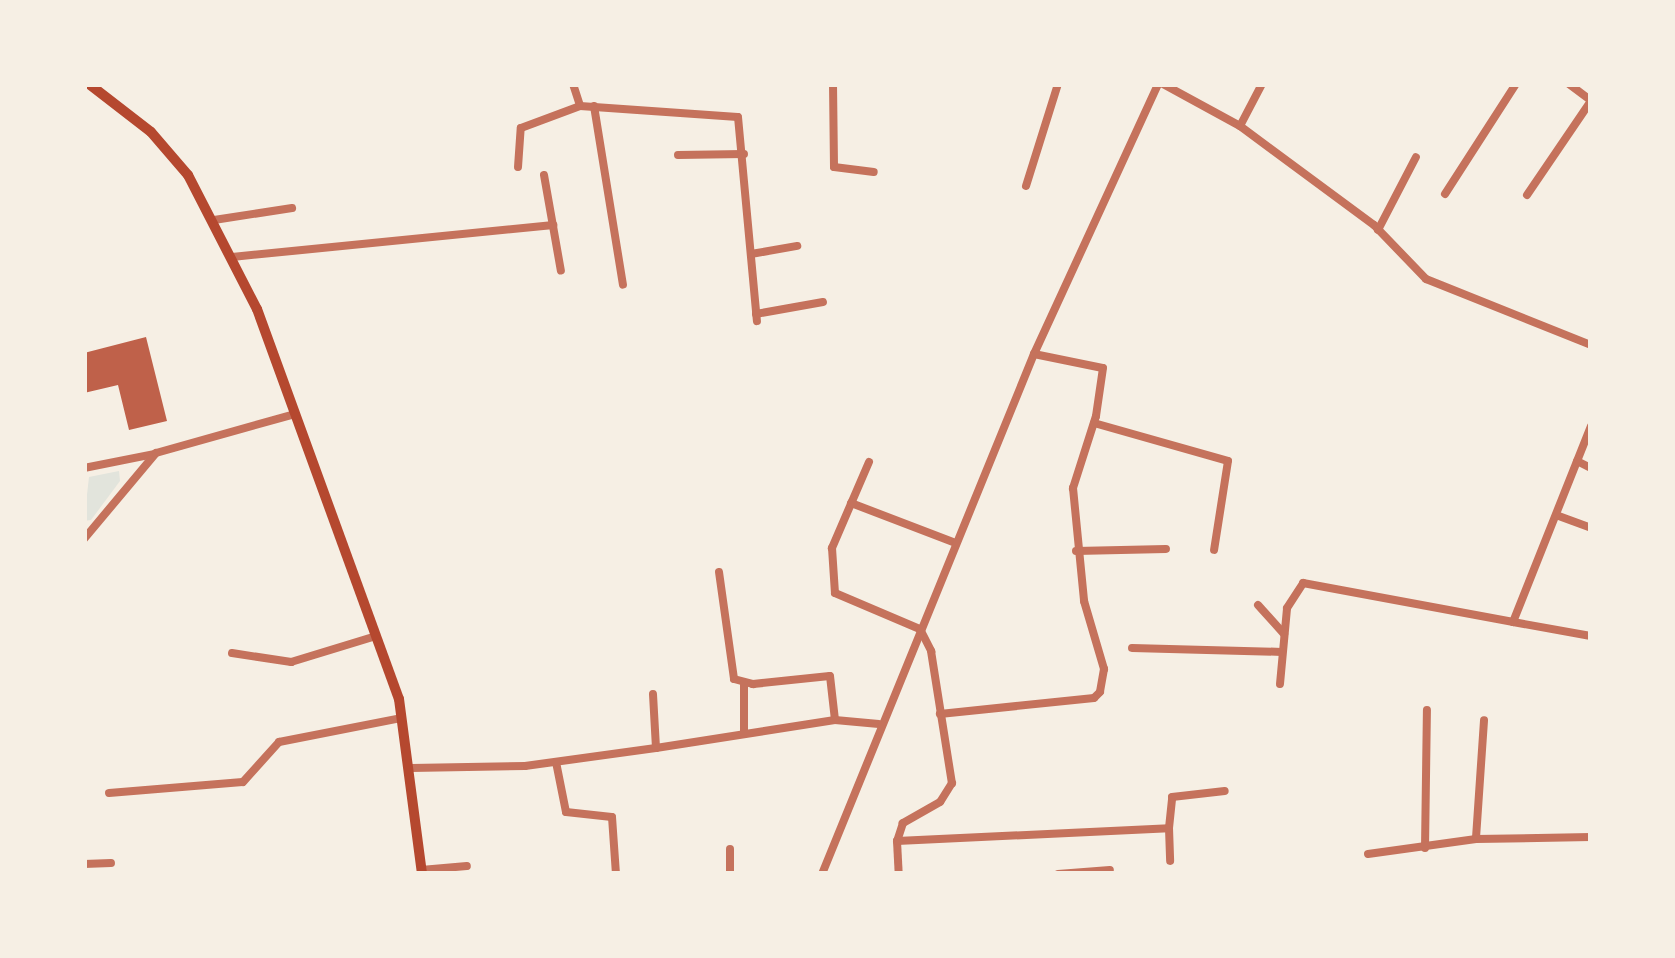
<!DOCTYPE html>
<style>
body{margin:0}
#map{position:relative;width:1675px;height:958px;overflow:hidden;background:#f6efe4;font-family:"Roboto Condensed",sans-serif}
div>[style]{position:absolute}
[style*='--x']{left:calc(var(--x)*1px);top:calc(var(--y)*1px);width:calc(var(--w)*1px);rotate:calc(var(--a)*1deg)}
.green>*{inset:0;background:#e2e4dc}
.building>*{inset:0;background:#bf614a}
.minor>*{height:8px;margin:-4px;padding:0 4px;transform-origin:4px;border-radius:4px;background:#c5725c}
.secondary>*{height:10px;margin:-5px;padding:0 5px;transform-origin:5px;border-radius:5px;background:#b5482f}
span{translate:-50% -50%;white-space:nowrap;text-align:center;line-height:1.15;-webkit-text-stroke:12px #f6efe4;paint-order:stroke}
.frame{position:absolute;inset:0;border:87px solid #f6efe4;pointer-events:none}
</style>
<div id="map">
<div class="green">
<div style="clip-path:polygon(119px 471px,120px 481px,91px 520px,84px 521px,89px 477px)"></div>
</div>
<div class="building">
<div style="clip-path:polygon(146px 337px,167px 421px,129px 430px,118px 385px,84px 393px,84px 353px)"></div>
</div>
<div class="minor">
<div style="--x:573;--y:84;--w:23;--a:72"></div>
<div style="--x:833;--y:84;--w:83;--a:89.3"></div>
<div style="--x:834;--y:167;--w:40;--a:7.1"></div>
<div style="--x:1163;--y:84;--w:88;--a:28.6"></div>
<div style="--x:1240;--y:126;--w:167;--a:36.5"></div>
<div style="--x:1374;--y:225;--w:75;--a:46.1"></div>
<div style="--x:1426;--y:279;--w:178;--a:21.8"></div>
<div style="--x:1569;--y:84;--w:26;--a:37"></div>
<div style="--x:594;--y:106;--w:181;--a:80.8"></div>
<div style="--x:1240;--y:126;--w:47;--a:-62.4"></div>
<div style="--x:678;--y:155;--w:66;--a:-0.9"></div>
<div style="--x:518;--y:167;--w:39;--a:-86"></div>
<div style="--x:521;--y:128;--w:63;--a:-20.4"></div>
<div style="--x:580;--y:106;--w:158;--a:4"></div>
<div style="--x:738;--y:117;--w:205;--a:84.7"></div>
<div style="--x:544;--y:175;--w:97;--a:80"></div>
<div style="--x:1026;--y:186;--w:107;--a:-72.6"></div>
<div style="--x:1445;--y:194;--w:131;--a:-57.2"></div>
<div style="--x:1527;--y:195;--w:114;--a:-55.8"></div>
<div style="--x:214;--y:220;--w:79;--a:-8.7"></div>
<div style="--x:1378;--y:230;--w:82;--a:-62.5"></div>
<div style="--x:751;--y:254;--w:47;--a:-9.9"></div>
<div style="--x:232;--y:257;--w:323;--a:-5.7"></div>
<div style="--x:756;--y:314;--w:68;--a:-10.2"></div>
<div style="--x:1034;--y:354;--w:297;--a:-65.3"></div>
<div style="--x:1094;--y:423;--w:139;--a:15.8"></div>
<div style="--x:1228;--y:461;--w:90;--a:98.9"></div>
<div style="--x:1577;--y:461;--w:16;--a:27"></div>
<div style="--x:869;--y:462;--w:94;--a:113.3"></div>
<div style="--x:832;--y:548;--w:45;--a:86.2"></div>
<div style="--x:835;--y:593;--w:92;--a:23"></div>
<div style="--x:920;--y:629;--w:25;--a:63"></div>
<div style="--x:931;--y:651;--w:134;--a:81"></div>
<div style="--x:952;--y:783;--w:22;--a:122"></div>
<div style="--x:940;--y:802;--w:43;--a:150.4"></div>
<div style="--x:903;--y:823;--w:19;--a:108"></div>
<div style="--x:897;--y:841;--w:33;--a:87"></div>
<div style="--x:84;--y:468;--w:71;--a:-11.3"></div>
<div style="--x:851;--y:503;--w:112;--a:20.9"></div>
<div style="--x:1556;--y:515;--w:37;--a:20"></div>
<div style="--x:84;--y:539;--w:112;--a:-50.1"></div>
<div style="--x:156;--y:453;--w:144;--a:-15.7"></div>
<div style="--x:1076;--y:551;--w:90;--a:-1.3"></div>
<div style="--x:719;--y:572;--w:108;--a:82"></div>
<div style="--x:734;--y:679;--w:20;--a:15"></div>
<div style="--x:753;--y:684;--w:77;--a:-5.9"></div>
<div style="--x:830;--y:676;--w:44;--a:83.5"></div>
<div style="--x:835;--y:720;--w:44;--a:5.2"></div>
<div style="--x:1258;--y:605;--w:39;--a:48"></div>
<div style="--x:1513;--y:622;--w:79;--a:10.2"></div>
<div style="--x:1132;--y:648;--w:150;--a:1.5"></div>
<div style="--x:232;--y:653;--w:60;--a:8.7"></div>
<div style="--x:291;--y:662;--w:89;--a:-17"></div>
<div style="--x:744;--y:683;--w:51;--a:90"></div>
<div style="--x:1280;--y:684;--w:76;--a:-84.7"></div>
<div style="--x:1287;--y:608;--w:30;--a:-57"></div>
<div style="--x:1303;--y:583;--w:214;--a:10.5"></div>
<div style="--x:1513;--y:622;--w:211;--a:-68.3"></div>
<div style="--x:656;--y:748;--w:181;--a:-8.9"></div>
<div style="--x:556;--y:762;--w:51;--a:78.7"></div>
<div style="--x:566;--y:812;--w:46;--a:6.2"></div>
<div style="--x:612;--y:817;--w:57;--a:86"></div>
<div style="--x:411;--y:768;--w:114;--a:-1"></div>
<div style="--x:525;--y:766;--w:132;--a:-7.8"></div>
<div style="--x:656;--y:748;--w:54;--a:-93.2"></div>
<div style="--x:109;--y:793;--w:134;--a:-4.7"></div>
<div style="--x:243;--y:782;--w:54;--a:-48"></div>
<div style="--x:279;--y:742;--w:124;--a:-11.1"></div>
<div style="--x:1169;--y:828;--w:33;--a:88"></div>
<div style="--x:1476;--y:838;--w:118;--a:-86.1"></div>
<div style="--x:897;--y:841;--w:272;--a:-2.7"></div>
<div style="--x:1169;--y:828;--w:31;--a:-84"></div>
<div style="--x:1172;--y:797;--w:53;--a:-6.5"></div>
<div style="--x:1425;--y:848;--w:138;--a:-89.2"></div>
<div style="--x:1368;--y:854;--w:109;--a:-7.9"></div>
<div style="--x:1476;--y:839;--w:115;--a:-1"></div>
<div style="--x:84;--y:864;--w:27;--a:-2"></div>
<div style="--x:421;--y:870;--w:46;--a:-5"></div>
<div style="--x:730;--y:874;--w:25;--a:-90"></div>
<div style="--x:822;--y:874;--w:562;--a:-67.82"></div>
<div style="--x:1034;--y:354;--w:70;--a:11.5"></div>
<div style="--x:1103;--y:368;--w:49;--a:98.3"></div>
<div style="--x:1096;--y:416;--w:76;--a:107.7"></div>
<div style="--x:1073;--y:488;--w:114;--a:84.4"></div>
<div style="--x:1084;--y:601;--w:71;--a:73.6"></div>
<div style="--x:1104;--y:669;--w:23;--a:100"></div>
<div style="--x:1100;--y:692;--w:8;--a:135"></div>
<div style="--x:1094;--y:698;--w:155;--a:174.1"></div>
<div style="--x:1058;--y:874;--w:52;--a:-4.4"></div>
</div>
<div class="secondary">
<div style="--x:89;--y:84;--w:78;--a:37.7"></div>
<div style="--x:151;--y:132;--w:57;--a:49.3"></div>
<div style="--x:188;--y:175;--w:151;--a:62.8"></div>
<div style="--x:257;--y:309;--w:415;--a:70"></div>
<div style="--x:399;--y:699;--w:177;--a:82.5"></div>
</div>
<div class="frame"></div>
</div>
